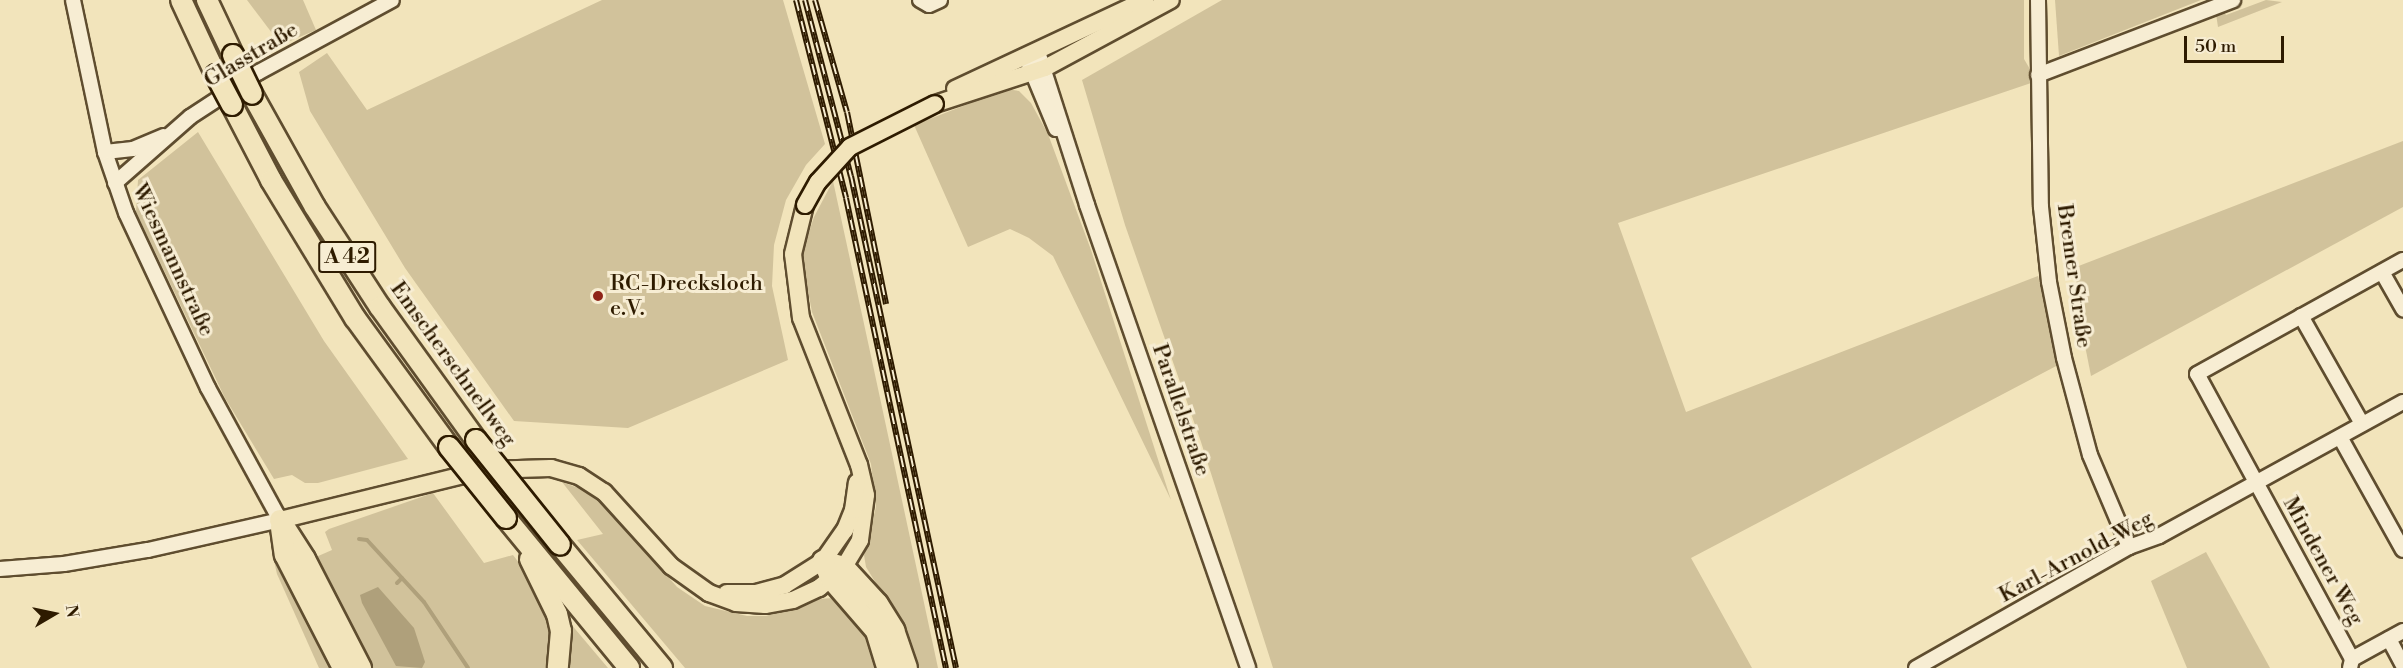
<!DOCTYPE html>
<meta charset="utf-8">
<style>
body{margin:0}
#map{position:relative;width:2403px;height:668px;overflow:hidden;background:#f2e4bb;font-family:"Libre Bodoni",serif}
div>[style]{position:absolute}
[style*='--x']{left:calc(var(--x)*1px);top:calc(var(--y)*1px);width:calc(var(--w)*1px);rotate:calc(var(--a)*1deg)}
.green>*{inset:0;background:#d1c29b}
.water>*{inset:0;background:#afa07b}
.stream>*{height:4px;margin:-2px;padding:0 2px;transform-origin:2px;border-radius:2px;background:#afa07b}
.roads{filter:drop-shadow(2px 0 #5f4d2f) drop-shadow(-2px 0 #5f4d2f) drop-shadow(0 2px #5f4d2f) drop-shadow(0 -2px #5f4d2f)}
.minor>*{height:14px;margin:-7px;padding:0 7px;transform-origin:7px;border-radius:7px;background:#f7edd3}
.major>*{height:16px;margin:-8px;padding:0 8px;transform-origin:8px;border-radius:8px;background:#f2e4bb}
.highway>*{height:20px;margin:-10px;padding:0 10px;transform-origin:10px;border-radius:10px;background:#f2e4bb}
.rail>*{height:6px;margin-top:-3px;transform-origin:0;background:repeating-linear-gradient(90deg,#f7edd3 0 11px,#2e1b00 0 22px);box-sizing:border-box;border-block:2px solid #2e1b00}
.bridges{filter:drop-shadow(2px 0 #2e1b00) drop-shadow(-2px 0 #2e1b00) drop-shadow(0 2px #2e1b00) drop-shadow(0 -2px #2e1b00)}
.major-bridge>*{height:16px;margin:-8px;padding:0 8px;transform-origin:8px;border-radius:8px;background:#f2e4bb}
.highway-bridge>*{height:20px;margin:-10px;padding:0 10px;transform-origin:10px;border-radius:10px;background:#f2e4bb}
.dots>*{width:16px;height:16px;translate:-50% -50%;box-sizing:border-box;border:3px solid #f7edd3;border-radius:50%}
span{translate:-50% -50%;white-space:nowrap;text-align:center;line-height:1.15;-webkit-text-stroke:6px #f7edd3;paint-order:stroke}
.shield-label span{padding:2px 4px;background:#f7edd3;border:2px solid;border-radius:4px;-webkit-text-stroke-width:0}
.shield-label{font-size:21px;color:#2e1b00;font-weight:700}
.street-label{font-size:22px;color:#2e1b00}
.poi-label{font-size:22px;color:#2e1b00}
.left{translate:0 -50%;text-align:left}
.north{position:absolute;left:24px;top:584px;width:60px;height:60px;-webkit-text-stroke:4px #f7edd3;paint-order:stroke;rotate:81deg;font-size:16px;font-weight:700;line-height:24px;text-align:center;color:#2e1b00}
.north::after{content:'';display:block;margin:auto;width:21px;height:27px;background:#2e1b00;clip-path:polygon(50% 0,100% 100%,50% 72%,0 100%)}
.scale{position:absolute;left:2184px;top:36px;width:100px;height:27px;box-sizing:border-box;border:3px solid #2e1b00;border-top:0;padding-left:8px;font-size:18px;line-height:21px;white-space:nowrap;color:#2e1b00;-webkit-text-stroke:4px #f7edd3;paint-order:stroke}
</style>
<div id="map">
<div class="green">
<div style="clip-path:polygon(247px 0,303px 0,316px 30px,281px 45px)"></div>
<div style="clip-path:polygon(602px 0,783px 0,825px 144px,806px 165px,786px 200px,774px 245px,772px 286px,788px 360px,628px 428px,514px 421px,405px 268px,310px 111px,299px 72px,327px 53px,367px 110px)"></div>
<div style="clip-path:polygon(1222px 0,2024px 0,2024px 59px,2037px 81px,1618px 223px,1686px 412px,2038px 276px,2060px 364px,1691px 558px,1752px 668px,1273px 668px,1201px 442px,1125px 225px,1082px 80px)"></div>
<div style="clip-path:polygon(2055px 0,2201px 0,2059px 56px)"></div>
<div style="clip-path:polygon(2266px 0,2282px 2px,2218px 27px,2216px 14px,2223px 11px,2226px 15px)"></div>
<div style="clip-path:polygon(1007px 89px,1019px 91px,1031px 103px,1048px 134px,1091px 250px,1171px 500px,1053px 256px,1029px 238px,1010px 229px,968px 247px,914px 125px)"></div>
<div style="clip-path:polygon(198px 132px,324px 341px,408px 459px,318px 483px,305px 483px,292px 475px,274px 479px,225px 398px,136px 212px,138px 180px)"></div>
<div style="clip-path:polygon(2403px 141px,2403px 207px,2091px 376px,2077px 305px,2076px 267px)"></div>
<div style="clip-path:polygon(833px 181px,871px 356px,938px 668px,917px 668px,906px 632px,866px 567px,864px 555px,876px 507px,871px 464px,812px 312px,804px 270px,804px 247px,814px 217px)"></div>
<div style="clip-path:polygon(562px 482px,581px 489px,610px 510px,677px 587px,705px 606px,747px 616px,766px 616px,816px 599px,835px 598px,866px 630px,880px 668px,685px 668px,577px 540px,603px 534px)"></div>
<div style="clip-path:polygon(433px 493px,484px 563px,513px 555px,538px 588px,552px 623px,551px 668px,371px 668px,316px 557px,332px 550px,325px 532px,329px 529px)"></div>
<div style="clip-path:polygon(272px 552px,277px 559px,331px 668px,319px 668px,277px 574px)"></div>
<div style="clip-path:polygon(2206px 552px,2270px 668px,2187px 668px,2151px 581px)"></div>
<div style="clip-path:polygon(565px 617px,608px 668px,564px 668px)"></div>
</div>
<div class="water">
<div style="clip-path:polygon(378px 587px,414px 628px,425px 662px,422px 668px,396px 666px,362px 603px,360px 595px)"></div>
</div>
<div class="stream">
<div style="--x:359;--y:539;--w:8;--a:7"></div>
<div style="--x:367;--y:540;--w:84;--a:47.4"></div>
<div style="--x:424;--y:602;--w:79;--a:56.3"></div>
<div style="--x:397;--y:583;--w:7;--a:-45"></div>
</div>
<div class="roads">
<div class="minor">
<div style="--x:920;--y:0;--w:10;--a:29"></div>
<div style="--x:929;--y:5;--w:12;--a:-24"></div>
<div style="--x:2038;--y:0;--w:207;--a:89.2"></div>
<div style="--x:2041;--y:207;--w:75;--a:83.9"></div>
<div style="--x:2049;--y:282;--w:77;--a:78.8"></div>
<div style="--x:2064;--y:358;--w:100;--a:75"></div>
<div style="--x:2090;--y:455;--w:100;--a:67"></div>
<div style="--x:1038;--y:52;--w:161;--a:72.2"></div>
<div style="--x:1087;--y:205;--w:490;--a:70.8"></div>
<div style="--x:1026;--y:57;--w:78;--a:67.4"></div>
<div style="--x:2038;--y:75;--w:209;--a:-21"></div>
<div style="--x:105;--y:152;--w:28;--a:-6"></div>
<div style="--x:133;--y:149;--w:33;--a:-23"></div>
<div style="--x:115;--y:183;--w:100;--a:-41.3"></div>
<div style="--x:190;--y:117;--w:82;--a:-33.1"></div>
<div style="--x:259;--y:72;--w:151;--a:-28.4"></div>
<div style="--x:2382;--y:272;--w:43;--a:60.4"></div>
<div style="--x:2301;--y:316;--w:124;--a:60.5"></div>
<div style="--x:2340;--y:437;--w:129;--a:60.9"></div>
<div style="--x:0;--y:569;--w:64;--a:-4.5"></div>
<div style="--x:64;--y:564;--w:85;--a:-9.5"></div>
<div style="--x:148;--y:550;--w:135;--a:-12.8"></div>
<div style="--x:280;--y:520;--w:150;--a:-118.6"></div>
<div style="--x:208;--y:388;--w:193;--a:-115.1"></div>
<div style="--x:126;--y:213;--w:65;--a:-109"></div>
<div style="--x:105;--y:152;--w:155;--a:-101.9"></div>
<div style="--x:2389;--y:639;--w:30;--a:62"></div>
<div style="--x:2352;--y:659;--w:58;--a:-28.8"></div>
<div style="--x:1916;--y:668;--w:245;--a:-29.6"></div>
<div style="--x:2129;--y:547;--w:32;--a:-20"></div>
<div style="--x:2159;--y:536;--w:278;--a:-28.8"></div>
<div style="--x:2350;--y:668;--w:9;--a:-77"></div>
<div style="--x:2352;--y:659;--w:324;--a:-118.5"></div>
<div style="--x:2197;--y:374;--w:235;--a:-29"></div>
</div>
<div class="major">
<div style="--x:955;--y:89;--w:210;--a:-25.1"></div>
<div style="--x:935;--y:104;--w:116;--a:-18.1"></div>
<div style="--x:1045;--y:68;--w:143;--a:-28.4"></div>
<div style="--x:280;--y:520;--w:210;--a:-13.8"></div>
<div style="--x:484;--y:470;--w:67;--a:-1.7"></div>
<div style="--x:551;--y:468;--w:29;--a:16"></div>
<div style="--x:579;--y:476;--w:30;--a:33"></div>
<div style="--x:604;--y:492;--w:100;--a:47.8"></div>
<div style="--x:671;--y:566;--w:47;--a:35.4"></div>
<div style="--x:709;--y:593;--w:29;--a:20"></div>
<div style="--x:736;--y:603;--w:29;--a:4"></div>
<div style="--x:765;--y:605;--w:28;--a:-10"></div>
<div style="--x:793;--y:600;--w:29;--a:-25"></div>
<div style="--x:819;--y:588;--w:33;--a:-40"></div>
<div style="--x:844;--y:567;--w:31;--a:-59"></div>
<div style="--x:860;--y:540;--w:45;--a:-82.4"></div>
<div style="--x:866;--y:495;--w:31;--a:-103"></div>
<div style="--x:859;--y:465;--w:158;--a:-111.5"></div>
<div style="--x:801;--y:318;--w:64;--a:-97.1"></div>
<div style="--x:793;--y:254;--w:50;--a:-76.2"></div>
<div style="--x:727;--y:593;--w:29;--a:0"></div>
<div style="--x:756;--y:593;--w:30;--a:-15"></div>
<div style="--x:785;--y:585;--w:45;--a:-32.3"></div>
<div style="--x:823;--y:561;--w:38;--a:-55"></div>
<div style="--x:845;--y:530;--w:22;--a:-68"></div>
<div style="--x:853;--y:510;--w:28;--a:-82"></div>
</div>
<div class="highway">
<div style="--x:181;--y:0;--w:83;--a:65"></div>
<div style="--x:207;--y:0;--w:61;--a:64.7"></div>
<div style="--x:252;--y:94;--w:129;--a:60.9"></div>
<div style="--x:315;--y:207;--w:119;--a:57"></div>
<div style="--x:380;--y:307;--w:164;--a:54.2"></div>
<div style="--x:232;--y:105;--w:85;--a:62.5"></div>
<div style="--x:271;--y:180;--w:162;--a:58.7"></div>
<div style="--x:355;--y:318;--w:160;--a:53.9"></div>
<div style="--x:506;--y:518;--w:194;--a:50.6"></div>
<div style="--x:280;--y:520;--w:46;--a:57.3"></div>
<div style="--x:305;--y:559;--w:123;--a:62.8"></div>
<div style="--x:281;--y:528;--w:27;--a:82"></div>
<div style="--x:285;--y:555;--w:127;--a:62.8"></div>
<div style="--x:560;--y:545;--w:160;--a:50.3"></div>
<div style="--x:530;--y:559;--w:61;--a:63.9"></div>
<div style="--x:557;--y:614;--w:17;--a:77"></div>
<div style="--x:561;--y:631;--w:37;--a:95"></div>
<div style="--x:823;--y:561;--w:22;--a:16"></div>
<div style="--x:844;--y:567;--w:50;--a:47.4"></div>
<div style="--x:878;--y:604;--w:31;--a:58"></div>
<div style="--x:894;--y:630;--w:40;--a:71.1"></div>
<div style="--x:823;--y:561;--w:20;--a:66"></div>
<div style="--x:831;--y:579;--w:69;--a:49.1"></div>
<div style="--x:876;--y:631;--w:39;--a:73"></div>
</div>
</div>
<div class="rail">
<div style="--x:796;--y:0;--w:204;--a:75.8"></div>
<div style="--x:846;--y:198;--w:481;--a:78"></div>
<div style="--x:805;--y:0;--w:182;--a:75.4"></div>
<div style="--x:851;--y:176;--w:503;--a:77.95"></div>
<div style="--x:815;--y:0;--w:116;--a:74.1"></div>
<div style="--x:847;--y:112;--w:196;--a:78.5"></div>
</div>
<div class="bridges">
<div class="major-bridge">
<div style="--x:805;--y:205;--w:26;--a:-61"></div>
<div style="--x:818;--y:182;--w:47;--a:-47.6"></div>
<div style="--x:850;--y:147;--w:95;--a:-26.8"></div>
</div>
<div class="highway-bridge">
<div style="--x:233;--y:55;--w:43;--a:64"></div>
<div style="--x:216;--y:75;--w:34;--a:62"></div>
<div style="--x:476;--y:440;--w:134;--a:51.3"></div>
<div style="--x:449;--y:447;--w:91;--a:51.2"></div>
</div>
</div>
<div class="dots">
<div style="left:598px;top:296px;background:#8f2418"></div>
</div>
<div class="shield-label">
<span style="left:347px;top:257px">A 42</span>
</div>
<div class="street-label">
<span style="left:251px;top:55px;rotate:-31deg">Glasstraße</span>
<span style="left:173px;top:260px;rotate:65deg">Wiesmannstraße</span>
<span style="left:2074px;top:276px;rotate:82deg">Bremer Straße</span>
<span style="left:453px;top:364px;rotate:54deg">Emscherschnellweg</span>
<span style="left:1181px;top:410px;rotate:71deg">Parallelstraße</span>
<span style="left:2076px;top:557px;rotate:-28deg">Karl-Arnold-Weg</span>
<span style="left:2323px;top:561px;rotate:61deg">Mindener Weg</span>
</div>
<div class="poi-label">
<span class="left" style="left:610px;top:296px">RC-Drecksloch<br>e.V.</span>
</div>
<div class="north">N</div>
<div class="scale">50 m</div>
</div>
